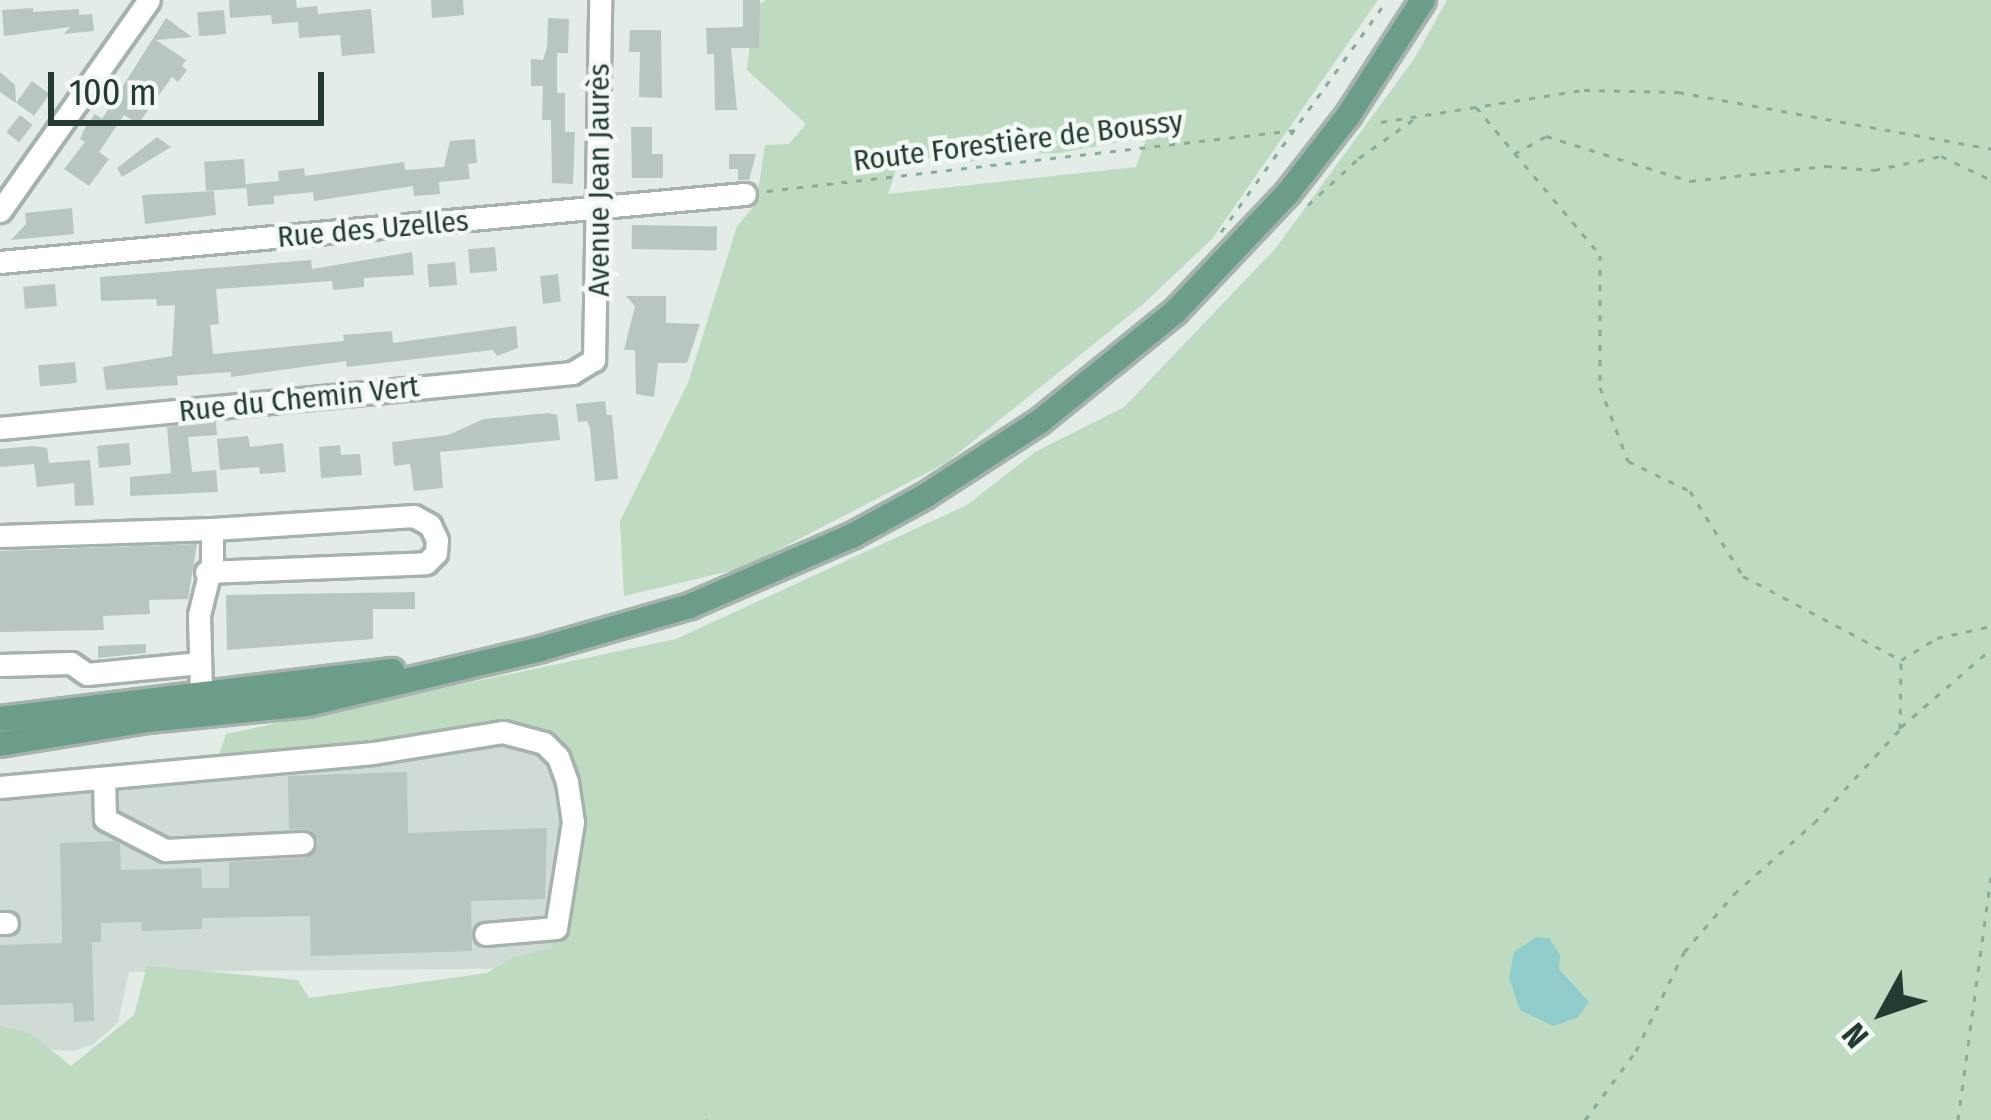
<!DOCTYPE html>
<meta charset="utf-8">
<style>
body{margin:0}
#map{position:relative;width:1991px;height:1120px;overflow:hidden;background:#e3ece6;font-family:"Fira Sans Condensed",sans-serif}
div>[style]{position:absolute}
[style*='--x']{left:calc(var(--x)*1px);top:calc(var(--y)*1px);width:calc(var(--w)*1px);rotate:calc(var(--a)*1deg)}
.built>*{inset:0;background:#d1dbd5}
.green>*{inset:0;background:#bedbc1}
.water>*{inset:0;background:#90cccc}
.building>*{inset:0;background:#b8c6bf;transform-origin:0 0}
.path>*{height:3px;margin-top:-1.5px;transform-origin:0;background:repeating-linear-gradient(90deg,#86ac9a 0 6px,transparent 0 15px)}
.roads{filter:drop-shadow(3px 0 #a6b3ac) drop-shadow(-3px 0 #a6b3ac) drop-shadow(0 3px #a6b3ac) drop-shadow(0 -3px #a6b3ac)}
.minor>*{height:21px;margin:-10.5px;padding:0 10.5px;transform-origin:10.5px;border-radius:10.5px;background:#fff}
.major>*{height:24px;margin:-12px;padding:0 12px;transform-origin:12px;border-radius:12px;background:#6b9d88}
span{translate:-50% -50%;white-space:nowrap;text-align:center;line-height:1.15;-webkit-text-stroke:9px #f3f8f5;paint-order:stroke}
.street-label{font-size:30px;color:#243b31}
.north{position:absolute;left:1823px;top:952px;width:120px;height:120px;-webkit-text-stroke:9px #f3f8f5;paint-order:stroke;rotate:230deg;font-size:33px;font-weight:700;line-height:48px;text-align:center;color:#243b31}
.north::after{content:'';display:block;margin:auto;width:42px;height:54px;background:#243b31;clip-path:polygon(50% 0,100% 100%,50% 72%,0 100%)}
.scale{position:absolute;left:48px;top:72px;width:276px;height:54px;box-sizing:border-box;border:6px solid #243b31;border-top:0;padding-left:15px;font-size:36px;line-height:42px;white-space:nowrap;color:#243b31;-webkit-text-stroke:9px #f3f8f5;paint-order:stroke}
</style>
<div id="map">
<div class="built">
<div style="clip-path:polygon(540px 724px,574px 754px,558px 968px,129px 972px,118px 1022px,94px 1044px,74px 1051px,45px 1050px,0 1040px,0 777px)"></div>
</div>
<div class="green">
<div style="clip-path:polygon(evenodd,766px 0,1378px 0,1212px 239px,1141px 306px,946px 463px,743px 568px,624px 596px,620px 521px,688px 383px,737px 226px,756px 204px,765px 145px,789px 144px,806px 124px,747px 70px,754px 8px,766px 0,1147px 137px,1136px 167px,888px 194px,898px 164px,969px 153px,970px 162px,996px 155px,1059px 153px,1147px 137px)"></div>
<div style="clip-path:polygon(1447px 0,1991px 0,1991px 1120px,0 1120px,0 1026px,30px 1033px,71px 1066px,134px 1015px,147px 966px,298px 980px,309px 998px,487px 973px,514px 957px,551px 948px,572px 785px,550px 759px,492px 739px,217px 760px,226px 734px,676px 639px,967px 505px,1035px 452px,1124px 407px,1275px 249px,1414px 59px)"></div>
</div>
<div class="water">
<div style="clip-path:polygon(1536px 937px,1549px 938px,1560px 955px,1559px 969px,1589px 1002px,1577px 1018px,1553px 1026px,1520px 1010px,1509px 978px,1514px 952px)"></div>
</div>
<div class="building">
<div style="clip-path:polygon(229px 0,296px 0,297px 8px,317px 6px,318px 14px,371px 9px,375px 53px,342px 56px,340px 35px,299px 38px,298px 22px,272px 24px,271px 15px,230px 18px)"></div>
<div style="clip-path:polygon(431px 0,463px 0,464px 15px,432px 18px)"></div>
<div style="clip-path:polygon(743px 0,760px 0,759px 48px,731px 48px,737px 110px,715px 110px,714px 54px,707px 54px,706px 28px,743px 27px)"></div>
<div style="clip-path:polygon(33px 8px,33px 12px,79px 9px,79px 15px,92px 14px,94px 31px,64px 34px,70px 27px,4px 36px,2px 10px)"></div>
<div style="left:224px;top:10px;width:24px;height:27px;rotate:85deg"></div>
<div style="clip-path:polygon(166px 18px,192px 37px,156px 40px,186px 60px,182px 66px,187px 70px,178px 82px,172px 77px,138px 124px,124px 115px,99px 152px,109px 159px,89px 186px,64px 169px,85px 142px,80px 139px,85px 128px,95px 114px,102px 119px)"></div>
<div style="clip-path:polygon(548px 18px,569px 19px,568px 53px,557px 53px,557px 93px,565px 93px,565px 132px,575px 132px,573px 184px,552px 183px,551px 120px,542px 120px,543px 86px,531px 86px,531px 59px,543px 60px,547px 47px)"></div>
<div style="clip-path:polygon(630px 30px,661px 30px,662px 98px,639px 97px,640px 52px,629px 52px)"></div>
<div style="clip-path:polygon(0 72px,15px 85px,16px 103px,0 92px)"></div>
<div style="left:32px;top:81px;width:22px;height:27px;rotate:36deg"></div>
<div style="left:20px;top:115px;width:16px;height:22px;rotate:38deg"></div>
<div style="clip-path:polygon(631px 127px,652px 127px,652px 154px,663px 154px,663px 178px,632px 178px)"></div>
<div style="clip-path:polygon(157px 137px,171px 147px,122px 177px,117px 168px)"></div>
<div style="clip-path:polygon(475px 139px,477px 163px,468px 164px,470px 179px,439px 182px,440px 194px,414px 196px,413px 186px,314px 201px,313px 192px,274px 196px,274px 204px,248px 206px,246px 184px,279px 181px,278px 171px,304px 168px,305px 176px,404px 162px,405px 170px,444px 167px,450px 141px)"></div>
<div style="clip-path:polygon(729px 154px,756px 154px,749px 180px,738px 180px,738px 169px,729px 169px)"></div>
<div style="left:244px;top:159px;width:29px;height:40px;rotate:86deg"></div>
<div style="clip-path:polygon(214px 191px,216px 215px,145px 224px,142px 195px)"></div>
<div style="clip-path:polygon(72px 208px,74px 234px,11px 240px,26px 224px,25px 213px)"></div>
<div style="left:632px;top:225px;width:85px;height:24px;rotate:1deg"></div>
<div style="left:495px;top:247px;width:24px;height:27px;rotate:85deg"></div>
<div style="clip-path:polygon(412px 252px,414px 275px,364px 278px,364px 287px,333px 290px,332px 281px,216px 289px,219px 324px,210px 325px,213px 354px,344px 341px,343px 335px,392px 331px,393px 343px,516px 326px,518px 348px,497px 356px,493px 350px,347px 367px,346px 361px,231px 377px,231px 372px,177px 376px,178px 385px,106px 390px,103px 367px,172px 356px,175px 305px,157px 306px,156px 299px,101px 301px,100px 277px,311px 260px,312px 269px)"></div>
<div style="left:455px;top:262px;width:23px;height:28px;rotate:85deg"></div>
<div style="left:558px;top:274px;width:28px;height:18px;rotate:84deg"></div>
<div style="left:55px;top:284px;width:22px;height:32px;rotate:85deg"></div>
<div style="clip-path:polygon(626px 296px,666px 296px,666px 323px,700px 324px,687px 363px,658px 363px,654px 397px,636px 394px,635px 350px,624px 350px,635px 306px)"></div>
<div style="left:75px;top:362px;width:21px;height:37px;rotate:85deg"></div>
<div style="clip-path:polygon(605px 401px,607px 415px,612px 415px,618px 479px,595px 481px,590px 428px,587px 421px,578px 422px,576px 404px)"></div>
<div style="clip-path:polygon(548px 413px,557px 415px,560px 440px,440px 452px,443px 488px,414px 491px,410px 464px,394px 466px,392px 442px,448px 435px,484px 419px)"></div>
<div style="clip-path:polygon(216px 422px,217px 435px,188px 437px,192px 472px,216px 470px,218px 492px,130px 496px,130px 477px,171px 473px,167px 427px)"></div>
<div style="clip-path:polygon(248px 436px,250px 447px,283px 443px,286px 472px,260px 474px,259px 467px,220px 470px,217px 439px)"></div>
<div style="left:129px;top:443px;width:22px;height:32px;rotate:85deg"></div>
<div style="clip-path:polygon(340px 445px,341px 455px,360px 454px,362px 475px,321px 478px,319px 447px)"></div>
<div style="clip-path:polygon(33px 446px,47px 448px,49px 463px,90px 460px,94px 505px,75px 506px,74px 483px,37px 487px,34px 464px,0 467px,0 449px)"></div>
<div style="clip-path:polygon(197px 544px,188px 599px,149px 600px,150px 614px,103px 616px,104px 630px,0 632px,0 551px)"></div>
<div style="clip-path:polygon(415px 592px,415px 609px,373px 609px,373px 639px,227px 650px,226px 595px)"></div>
<div style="clip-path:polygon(146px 644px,146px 653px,98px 658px,98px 646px)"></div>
<div style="clip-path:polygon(407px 772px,408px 833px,547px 828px,545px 899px,471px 901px,472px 951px,311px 956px,310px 916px,202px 918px,202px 929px,142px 931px,141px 922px,101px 923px,101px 942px,92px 942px,94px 1021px,74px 1022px,73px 1003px,0 1005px,0 945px,62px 943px,60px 843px,115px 841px,120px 844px,121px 870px,201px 868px,202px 888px,229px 888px,229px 862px,304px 858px,316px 851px,318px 841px,311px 830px,289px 829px,288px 776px)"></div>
</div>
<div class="path">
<div style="--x:1476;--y:107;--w:193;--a:50"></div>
<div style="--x:1600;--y:255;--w:132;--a:90"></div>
<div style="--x:1600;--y:387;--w:79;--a:69.3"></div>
<div style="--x:1628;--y:461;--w:69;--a:25.8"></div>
<div style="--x:1690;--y:491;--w:100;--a:58.1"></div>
<div style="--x:1743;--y:576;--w:179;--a:28"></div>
<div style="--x:1901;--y:660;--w:42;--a:-31.4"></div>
<div style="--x:1937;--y:638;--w:55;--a:-12.5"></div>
<div style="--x:1381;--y:122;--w:206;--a:-9"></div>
<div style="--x:1584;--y:90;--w:94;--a:1.2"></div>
<div style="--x:1678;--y:92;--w:318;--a:10.3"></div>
<div style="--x:1514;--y:154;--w:37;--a:-29"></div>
<div style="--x:1546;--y:136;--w:151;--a:17.4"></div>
<div style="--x:1690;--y:181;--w:137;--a:-6.3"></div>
<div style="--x:1826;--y:166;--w:48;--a:4.8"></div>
<div style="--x:1874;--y:170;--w:68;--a:-11.8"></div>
<div style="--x:1941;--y:156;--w:55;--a:25.6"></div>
<div style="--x:767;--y:191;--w:533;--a:-6.58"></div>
<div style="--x:1308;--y:205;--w:69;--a:-42.7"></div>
<div style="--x:1359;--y:158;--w:71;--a:-35.3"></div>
<div style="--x:1221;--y:232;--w:285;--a:-54.4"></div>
<div style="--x:1901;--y:727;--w:119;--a:-40.9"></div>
<div style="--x:706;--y:1120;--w:1;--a:0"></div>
<div style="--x:1585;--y:1120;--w:86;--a:-53.5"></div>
<div style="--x:1636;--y:1051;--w:110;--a:-64.1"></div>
<div style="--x:1684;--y:952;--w:77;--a:-49.2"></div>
<div style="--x:1734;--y:894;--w:107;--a:-41.6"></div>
<div style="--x:1814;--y:823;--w:127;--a:-47.5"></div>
<div style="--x:1900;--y:729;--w:67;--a:-89.1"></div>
<div style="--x:1958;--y:1120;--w:245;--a:-82.3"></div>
</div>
<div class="roads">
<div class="minor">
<div style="--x:0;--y:211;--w:258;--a:-54.8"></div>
<div style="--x:0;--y:262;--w:748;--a:-5.22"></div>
<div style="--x:0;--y:428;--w:575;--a:-5.49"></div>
<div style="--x:572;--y:373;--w:26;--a:-31"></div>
<div style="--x:594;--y:360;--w:360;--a:-89"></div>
<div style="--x:0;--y:536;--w:212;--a:-1.9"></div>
<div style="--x:212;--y:529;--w:33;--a:90"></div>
<div style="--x:212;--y:562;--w:55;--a:103.8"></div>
<div style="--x:199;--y:615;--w:76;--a:88.5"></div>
<div style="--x:206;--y:572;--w:220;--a:-2.3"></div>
<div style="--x:426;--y:563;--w:14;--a:-45"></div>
<div style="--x:436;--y:553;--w:13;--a:-86"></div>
<div style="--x:437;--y:540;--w:17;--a:-115"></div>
<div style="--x:430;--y:525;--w:18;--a:-151"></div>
<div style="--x:414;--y:516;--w:202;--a:176.3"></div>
<div style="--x:0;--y:665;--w:71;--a:-1.6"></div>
<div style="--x:71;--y:663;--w:19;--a:35"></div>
<div style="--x:87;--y:674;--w:113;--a:-5.6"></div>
<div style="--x:104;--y:778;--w:41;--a:88.6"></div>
<div style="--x:105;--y:819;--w:68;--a:27.3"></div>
<div style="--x:165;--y:850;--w:138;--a:-2.9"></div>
<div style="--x:0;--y:787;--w:375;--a:-5.2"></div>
<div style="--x:373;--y:753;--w:132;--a:-9.2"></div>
<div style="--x:503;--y:732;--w:42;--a:15"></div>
<div style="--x:544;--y:743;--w:20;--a:45"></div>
<div style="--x:558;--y:757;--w:27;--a:70"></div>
<div style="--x:567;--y:782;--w:40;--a:81.5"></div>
<div style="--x:573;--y:822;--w:107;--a:99.1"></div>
<div style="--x:556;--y:928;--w:71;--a:175.2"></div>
<div style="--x:0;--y:923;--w:7;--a:0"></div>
</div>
<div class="major">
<div style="--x:0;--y:719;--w:395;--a:-7"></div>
<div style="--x:0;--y:744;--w:150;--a:-9.2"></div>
<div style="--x:148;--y:720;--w:160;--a:-5.7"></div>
<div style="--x:307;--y:704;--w:240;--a:-13.2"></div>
<div style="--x:541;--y:649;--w:155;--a:-16.1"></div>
<div style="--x:690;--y:606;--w:176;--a:-23.4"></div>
<div style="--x:852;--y:536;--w:83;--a:-28.7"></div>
<div style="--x:925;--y:496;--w:136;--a:-33"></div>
<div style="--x:1039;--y:422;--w:175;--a:-39"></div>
<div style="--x:1175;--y:312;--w:164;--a:-46.5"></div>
<div style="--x:1288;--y:193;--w:98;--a:-52.1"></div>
<div style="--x:1348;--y:116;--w:138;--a:-57.1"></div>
</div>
</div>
<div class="street-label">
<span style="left:1018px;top:141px;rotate:-7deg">Route Forestière de Boussy</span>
<span style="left:599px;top:180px;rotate:-90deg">Avenue Jean Jaurès</span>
<span style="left:373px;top:229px;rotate:-5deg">Rue des Uzelles</span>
<span style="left:299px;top:399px;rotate:-6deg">Rue du Chemin Vert</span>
</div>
<div class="north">N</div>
<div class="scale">100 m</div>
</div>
